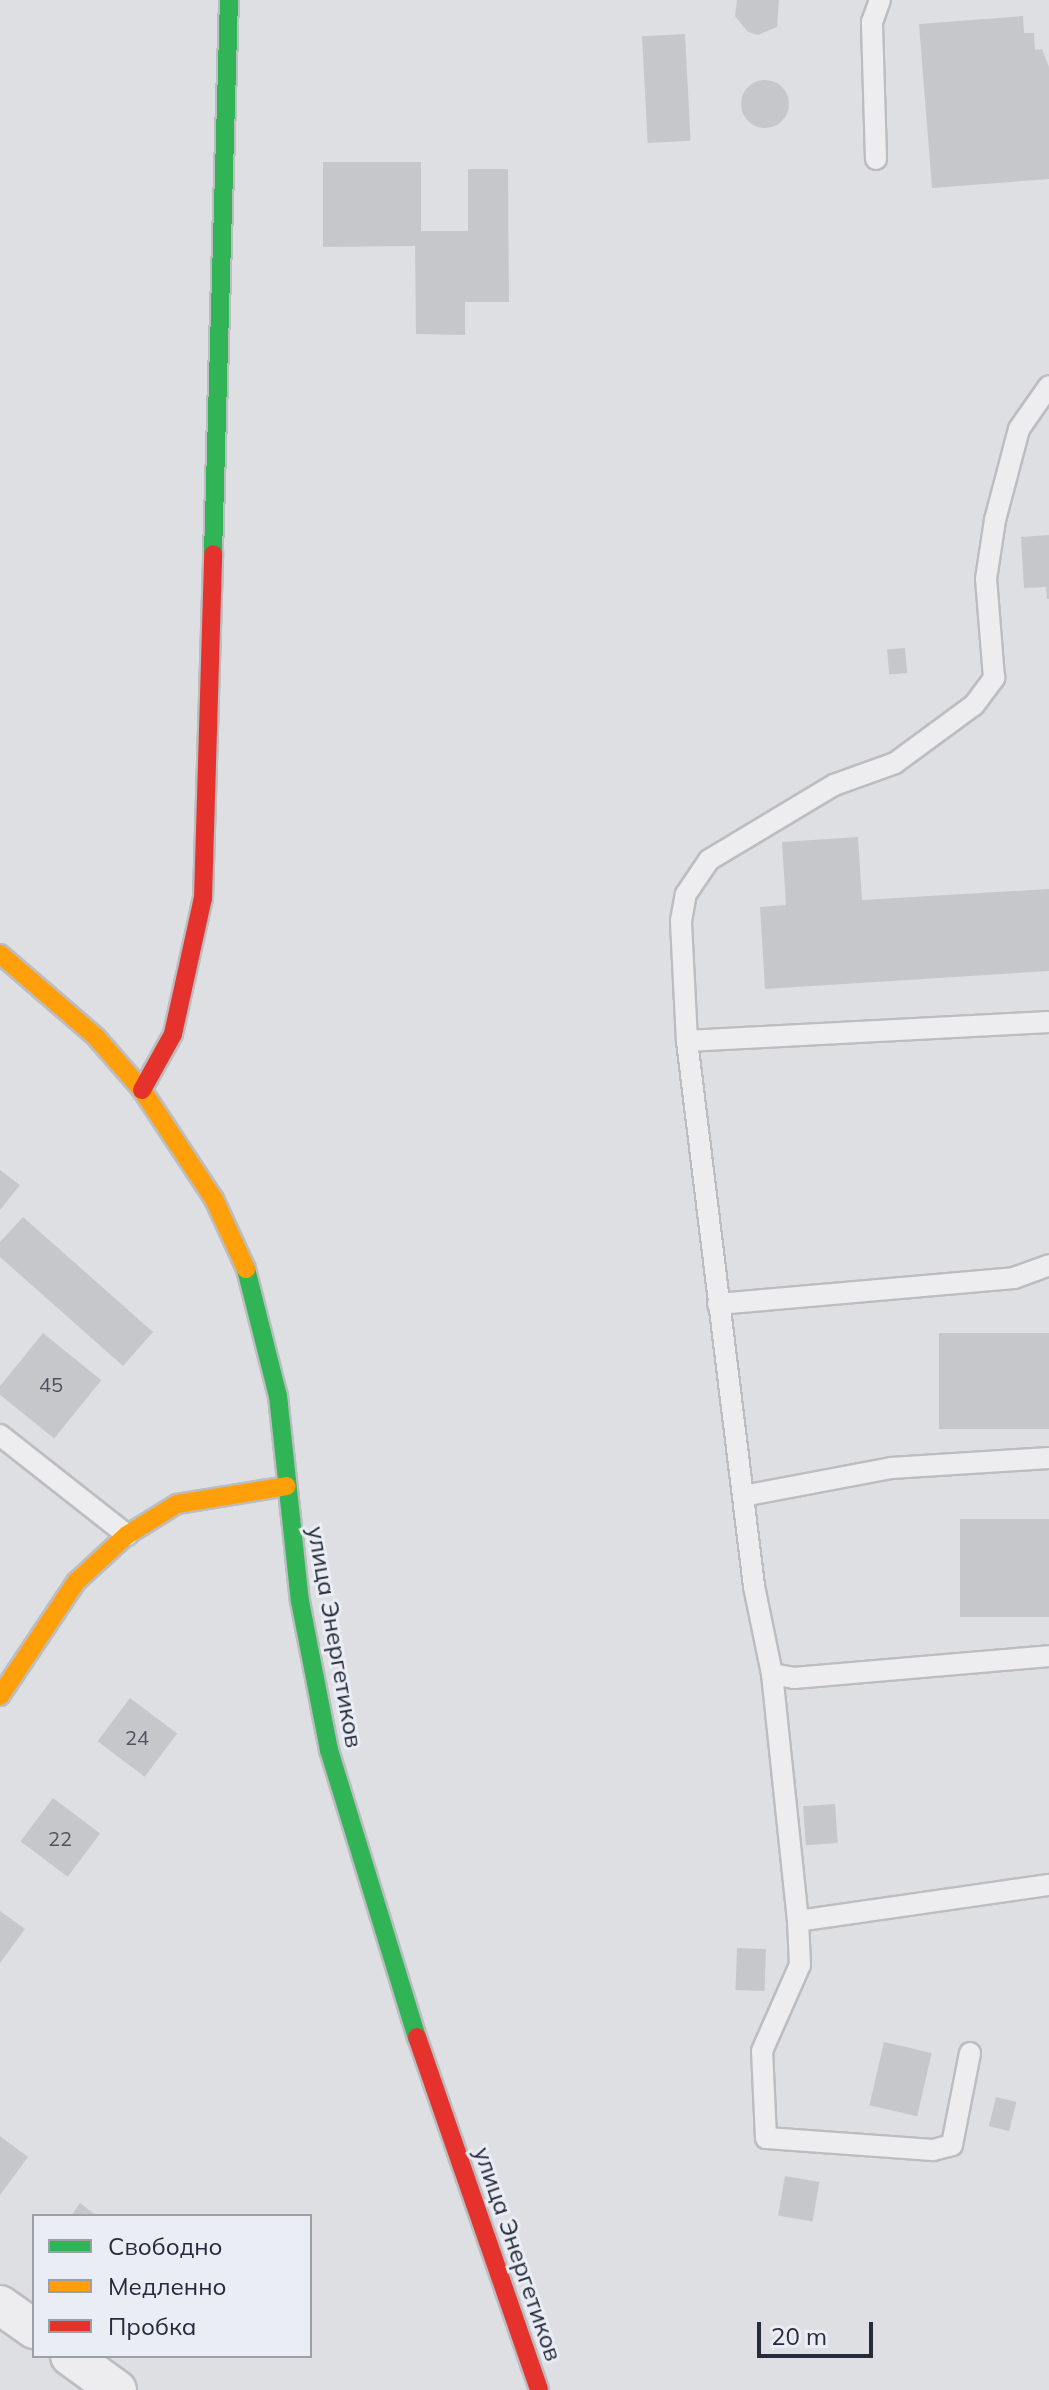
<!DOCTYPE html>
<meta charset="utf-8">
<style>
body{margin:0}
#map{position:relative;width:1049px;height:2390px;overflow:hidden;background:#dedfe3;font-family:Mulish,sans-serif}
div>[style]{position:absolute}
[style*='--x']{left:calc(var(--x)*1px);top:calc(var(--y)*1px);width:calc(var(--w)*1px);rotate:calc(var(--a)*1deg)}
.building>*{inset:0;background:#c6c7cb;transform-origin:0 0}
.round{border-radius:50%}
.roads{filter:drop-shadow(2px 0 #bcbdc1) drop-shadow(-2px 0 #bcbdc1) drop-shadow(0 2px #bcbdc1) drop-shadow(0 -2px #bcbdc1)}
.lane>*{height:20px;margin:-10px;padding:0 10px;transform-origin:10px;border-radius:10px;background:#ededf0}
.street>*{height:38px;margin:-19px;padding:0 19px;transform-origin:19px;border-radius:19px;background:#ededf0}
.fast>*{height:18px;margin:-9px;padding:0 9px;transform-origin:9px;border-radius:9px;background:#30b455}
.slow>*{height:18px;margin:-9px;padding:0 9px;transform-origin:9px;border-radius:9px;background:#ff9f0a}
.jam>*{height:18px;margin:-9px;padding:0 9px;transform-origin:9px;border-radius:9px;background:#e5322d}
span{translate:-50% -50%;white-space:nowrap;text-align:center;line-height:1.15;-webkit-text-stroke:6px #eaedf4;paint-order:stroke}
.number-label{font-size:20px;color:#4e5360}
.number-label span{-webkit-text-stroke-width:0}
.street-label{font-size:24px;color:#252b3c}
.legend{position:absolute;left:32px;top:2214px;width:280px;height:144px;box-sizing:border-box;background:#eaedf4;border:2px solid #9b9faa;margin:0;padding:10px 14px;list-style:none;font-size:24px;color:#252b3c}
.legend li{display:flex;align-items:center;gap:16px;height:40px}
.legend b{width:40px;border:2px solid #9b9faa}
.scale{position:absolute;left:757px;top:2322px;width:116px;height:36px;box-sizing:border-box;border:4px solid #252b3c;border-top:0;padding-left:10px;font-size:24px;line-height:28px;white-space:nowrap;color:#252b3c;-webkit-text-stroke:6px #eaedf4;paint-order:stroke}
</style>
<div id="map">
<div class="building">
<div style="clip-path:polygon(737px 0,779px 0,777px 27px,758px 35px,748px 32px,735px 16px)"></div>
<div style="clip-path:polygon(1023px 16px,1024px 33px,1034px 33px,1035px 50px,1042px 49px,1049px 67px,1049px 179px,932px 188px,919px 24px)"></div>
<div style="left:685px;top:34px;width:107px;height:43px;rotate:87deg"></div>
<div class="round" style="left:741px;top:80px;width:48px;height:48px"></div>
<div style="clip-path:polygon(323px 162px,421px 162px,421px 231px,468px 231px,468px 169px,508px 169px,509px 302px,465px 302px,465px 335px,416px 334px,415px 246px,323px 247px)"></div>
<div style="clip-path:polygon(1049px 535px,1049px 599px,1047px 599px,1046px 587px,1024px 588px,1021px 537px)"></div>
<div style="left:905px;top:648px;width:25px;height:18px;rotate:85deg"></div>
<div style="clip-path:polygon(858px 837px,862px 900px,1049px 889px,1049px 971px,765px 989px,760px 907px,786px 905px,782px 842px)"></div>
<div style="clip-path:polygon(0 1170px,20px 1185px,0 1210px)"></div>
<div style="clip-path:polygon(23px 1217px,153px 1332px,123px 1366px,0 1257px,0 1242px)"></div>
<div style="left:43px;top:1333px;width:75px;height:75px;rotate:39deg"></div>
<div style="left:1049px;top:1333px;width:96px;height:110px;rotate:90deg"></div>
<div style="left:1049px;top:1519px;width:98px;height:89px;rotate:90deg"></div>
<div style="left:130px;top:1698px;width:59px;height:54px;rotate:37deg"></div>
<div style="left:53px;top:1798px;width:59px;height:54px;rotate:37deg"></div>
<div style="left:835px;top:1804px;width:39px;height:32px;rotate:86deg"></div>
<div style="clip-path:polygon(0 1911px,25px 1929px,0 1963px)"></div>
<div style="left:737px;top:1948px;width:29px;height:42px;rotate:2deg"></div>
<div style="left:884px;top:2042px;width:49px;height:65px;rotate:13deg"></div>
<div style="left:996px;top:2097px;width:21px;height:30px;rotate:14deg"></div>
<div style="clip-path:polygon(0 2136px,28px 2157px,0 2195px)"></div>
<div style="left:785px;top:2176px;width:35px;height:40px;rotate:10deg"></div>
<div style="clip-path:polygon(80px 2203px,97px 2216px,71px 2216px)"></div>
</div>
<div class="roads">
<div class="lane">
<div style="--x:876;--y:159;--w:137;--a:-91.7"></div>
<div style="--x:872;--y:22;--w:23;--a:-70"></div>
<div style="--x:687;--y:1041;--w:362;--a:-3"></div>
<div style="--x:718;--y:1304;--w:297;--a:-5"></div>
<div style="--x:1014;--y:1278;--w:37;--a:-20"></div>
<div style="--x:0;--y:1435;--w:162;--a:38.2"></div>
<div style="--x:743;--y:1496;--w:151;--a:-10.7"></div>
<div style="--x:891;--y:1468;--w:158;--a:-3.6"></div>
<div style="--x:772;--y:1674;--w:22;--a:10"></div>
<div style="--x:794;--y:1678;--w:256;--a:-4.9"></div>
<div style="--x:798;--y:1921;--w:254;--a:-8.2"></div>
<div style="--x:970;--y:2053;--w:94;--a:101.1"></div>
<div style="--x:952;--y:2145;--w:20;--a:165"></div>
<div style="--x:933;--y:2150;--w:167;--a:-175.9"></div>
<div style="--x:766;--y:2138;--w:87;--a:-92.6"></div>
<div style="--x:762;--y:2051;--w:94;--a:-66.2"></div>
<div style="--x:800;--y:1965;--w:44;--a:-92.6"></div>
<div style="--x:798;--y:1921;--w:248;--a:-96"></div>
<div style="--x:772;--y:1674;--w:90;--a:-101.6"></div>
<div style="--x:754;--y:1586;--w:549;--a:-97.01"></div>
<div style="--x:687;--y:1041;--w:120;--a:-92.9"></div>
<div style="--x:681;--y:921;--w:27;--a:-80"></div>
<div style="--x:686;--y:894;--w:41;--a:-55.9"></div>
<div style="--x:709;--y:860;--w:146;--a:-31"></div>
<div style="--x:834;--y:785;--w:65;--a:-19.8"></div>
<div style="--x:895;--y:763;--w:98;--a:-36.3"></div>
<div style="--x:974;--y:705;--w:34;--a:-53"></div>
<div style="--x:994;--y:678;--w:99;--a:-94.6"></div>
<div style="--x:986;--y:579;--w:60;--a:-81.3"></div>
<div style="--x:995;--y:520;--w:94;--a:-75.2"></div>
<div style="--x:1019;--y:429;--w:52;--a:-55.1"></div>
</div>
<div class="street">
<div style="--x:0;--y:2305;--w:42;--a:35.2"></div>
<div style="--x:70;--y:2356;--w:58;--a:35.9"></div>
</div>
<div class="fast">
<div style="--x:213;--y:554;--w:554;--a:-88.35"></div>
<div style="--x:246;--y:1269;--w:131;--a:75.9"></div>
<div style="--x:278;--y:1396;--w:206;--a:83.9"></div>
<div style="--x:300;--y:1601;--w:152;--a:79"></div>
<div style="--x:329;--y:1750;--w:300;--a:73"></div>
</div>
<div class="slow">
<div style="--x:0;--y:954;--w:127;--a:40.8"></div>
<div style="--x:96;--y:1037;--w:70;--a:49"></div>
<div style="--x:142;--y:1090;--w:131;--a:56.6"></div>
<div style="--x:214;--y:1199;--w:77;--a:65.4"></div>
<div style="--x:0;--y:1696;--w:137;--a:-56.3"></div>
<div style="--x:76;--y:1582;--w:69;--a:-42.7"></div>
<div style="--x:127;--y:1535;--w:59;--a:-31.8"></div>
<div style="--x:177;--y:1504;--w:111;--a:-9.3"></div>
</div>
<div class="jam">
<div style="--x:142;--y:1090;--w:64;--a:-61"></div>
<div style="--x:173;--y:1034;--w:139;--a:-77.6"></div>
<div style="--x:203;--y:898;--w:344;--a:-88.3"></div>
<div style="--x:417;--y:2037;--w:373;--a:70.9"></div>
</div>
</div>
<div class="number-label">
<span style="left:51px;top:1384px">45</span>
<span style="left:137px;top:1737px">24</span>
<span style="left:60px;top:1838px">22</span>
</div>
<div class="street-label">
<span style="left:335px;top:1637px;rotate:80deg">улица Энергетиков</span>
<span style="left:518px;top:2254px;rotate:71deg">улица Энергетиков</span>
</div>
<ul class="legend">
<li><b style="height:10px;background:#30b455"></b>Свободно</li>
<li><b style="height:10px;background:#ff9f0a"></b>Медленно</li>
<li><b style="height:10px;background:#e5322d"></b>Пробка</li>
</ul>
<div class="scale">20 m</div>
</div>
